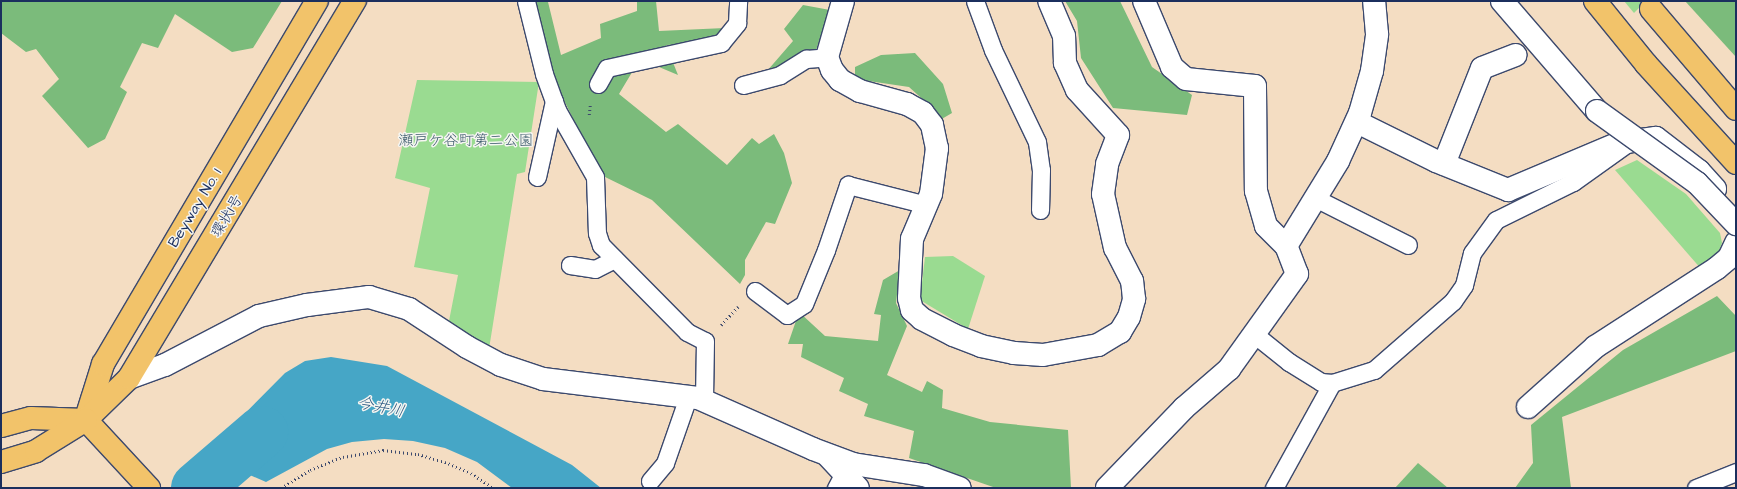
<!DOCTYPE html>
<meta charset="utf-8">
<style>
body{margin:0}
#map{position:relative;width:1737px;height:489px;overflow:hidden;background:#f4ddc2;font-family:"Architects Daughter","Klee One",sans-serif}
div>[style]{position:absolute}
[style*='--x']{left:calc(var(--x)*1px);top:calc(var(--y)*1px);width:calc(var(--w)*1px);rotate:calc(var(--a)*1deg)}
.green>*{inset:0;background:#9adb91}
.forest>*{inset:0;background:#7bbb7b}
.water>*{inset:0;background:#46a6c6}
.river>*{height:52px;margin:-26px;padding:0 26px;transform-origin:26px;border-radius:26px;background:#46a6c6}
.path>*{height:2.5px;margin-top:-1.25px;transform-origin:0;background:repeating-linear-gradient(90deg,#3c496d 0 1px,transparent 0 4px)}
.roads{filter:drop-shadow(1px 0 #3c496d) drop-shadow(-1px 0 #3c496d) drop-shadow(0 1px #3c496d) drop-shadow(0 -1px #3c496d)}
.service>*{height:17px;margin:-8.5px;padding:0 8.5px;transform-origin:8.5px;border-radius:8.5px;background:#fff}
.minor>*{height:22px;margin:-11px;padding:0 11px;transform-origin:11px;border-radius:11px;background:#fff}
.primary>*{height:22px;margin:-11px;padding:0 11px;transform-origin:11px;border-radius:11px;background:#f2c36a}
.trunk>*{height:22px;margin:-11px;padding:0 11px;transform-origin:11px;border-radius:11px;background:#f2c36a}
.motorway>*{height:22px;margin:-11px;padding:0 11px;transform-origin:11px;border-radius:11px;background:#f2c36a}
.bridges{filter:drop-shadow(1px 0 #3c496d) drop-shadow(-1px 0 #3c496d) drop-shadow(0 1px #3c496d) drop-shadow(0 -1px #3c496d)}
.minor-bridge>*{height:22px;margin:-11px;padding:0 11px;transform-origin:11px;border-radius:11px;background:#fff}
span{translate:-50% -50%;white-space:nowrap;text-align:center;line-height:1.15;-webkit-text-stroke:3px #f6f6f2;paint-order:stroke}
.park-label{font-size:15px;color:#3b5a6b}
.street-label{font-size:15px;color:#1b2f5e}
.water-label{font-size:16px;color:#2a5982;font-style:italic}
.frame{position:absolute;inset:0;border:2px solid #1b2f5e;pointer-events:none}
</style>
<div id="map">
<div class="green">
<div style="clip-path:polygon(1624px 1px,1646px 1px,1634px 13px)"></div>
<div style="clip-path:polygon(417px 80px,539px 82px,525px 172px,517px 174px,489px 349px,448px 326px,458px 275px,414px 267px,430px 188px,395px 178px)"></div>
<div style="clip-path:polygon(1637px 160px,1686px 194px,1720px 233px,1722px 243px,1718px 254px,1702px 270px,1615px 170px)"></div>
<div style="clip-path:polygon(953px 256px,985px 276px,968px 329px,920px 300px,925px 257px)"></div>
</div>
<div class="forest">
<div style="clip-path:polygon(1px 1px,282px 1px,253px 48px,232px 52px,175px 14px,158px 48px,142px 43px,120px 87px,127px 92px,105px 139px,88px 148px,42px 96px,59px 79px,36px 49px,26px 52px,1px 33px)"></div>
<div style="clip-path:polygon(535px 1px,548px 2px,561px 55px,601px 38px,600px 24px,637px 11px,637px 1px,656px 1px,659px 31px,725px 28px,716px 43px,666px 45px,678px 75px,640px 59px,619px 94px,666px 132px,678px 124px,727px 165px,752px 138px,759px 144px,774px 134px,784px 153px,792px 183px,775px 224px,766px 222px,745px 260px,745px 275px,740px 284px,652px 200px,601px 175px,550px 72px)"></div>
<div style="clip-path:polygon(1065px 1px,1120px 1px,1152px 67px,1192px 95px,1187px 115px,1113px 108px,1081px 58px,1077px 21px)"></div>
<div style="clip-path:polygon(1685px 1px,1736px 1px,1736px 57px)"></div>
<div style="clip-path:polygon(803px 5px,830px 10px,816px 50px,780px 70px,767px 71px,793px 41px,784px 29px)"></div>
<div style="clip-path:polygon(915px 53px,943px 84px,952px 113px,940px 120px,928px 104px,909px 87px,855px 79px,855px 67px,881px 55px)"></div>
<div style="clip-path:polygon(900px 270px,896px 303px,907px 326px,887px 375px,922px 392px,927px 381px,943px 390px,942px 408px,990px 422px,1068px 430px,1071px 488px,996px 488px,909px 458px,914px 431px,864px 416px,868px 404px,839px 391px,844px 378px,801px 357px,803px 344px,788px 344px,799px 312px,825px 336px,878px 341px,881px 315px,874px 314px,883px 280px)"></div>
<div style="clip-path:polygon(1717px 296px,1736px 316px,1736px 351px,1562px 417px,1571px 488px,1515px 488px,1533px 463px,1531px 425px,1623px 350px)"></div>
<div style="clip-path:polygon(1418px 463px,1448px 488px,1395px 488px)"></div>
</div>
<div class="water">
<div style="clip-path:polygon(331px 357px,387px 366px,572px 465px,601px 488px,512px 488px,477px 462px,445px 448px,413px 441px,384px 439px,352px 442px,327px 449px,266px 482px,243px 472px,225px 488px,216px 488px,195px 464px,285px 373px,305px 361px)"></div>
</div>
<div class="river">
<div style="--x:197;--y:488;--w:86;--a:-40.7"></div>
</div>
<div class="path">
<div style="--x:589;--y:115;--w:10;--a:-84"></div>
<div style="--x:721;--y:325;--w:25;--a:-47"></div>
<div style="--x:281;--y:488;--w:34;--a:-32"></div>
<div style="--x:310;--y:470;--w:35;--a:-22"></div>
<div style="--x:343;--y:457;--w:41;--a:-9.9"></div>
<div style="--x:383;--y:450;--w:35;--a:7"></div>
<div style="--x:418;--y:454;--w:28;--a:17"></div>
<div style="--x:445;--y:462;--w:28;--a:23"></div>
<div style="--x:471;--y:473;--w:27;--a:34"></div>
</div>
<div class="roads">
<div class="service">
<div style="--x:526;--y:1;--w:75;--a:76.1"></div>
<div style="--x:544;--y:74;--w:38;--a:70"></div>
<div style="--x:557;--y:110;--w:77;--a:60.4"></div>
<div style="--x:595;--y:177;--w:56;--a:88"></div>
<div style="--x:597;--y:233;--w:13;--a:72"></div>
<div style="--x:601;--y:245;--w:122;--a:45.3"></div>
<div style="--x:687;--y:332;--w:20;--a:27"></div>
<div style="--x:705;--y:341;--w:59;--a:91"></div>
<div style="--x:975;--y:1;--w:52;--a:69.8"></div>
<div style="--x:993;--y:50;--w:102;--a:64.4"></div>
<div style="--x:1037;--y:142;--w:28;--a:82"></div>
<div style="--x:1041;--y:170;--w:40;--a:91.4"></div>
<div style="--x:598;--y:84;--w:18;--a:-61"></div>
<div style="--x:607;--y:68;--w:117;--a:-12.4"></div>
<div style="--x:721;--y:43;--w:26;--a:-51"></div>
<div style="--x:737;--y:23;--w:22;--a:-87"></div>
<div style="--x:743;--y:85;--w:38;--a:-15"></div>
<div style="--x:780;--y:75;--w:31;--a:-32"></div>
<div style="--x:806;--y:59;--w:21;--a:-5"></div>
<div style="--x:537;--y:177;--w:78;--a:-77.4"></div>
<div style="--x:1315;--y:198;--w:104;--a:26.8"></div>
<div style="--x:570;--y:265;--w:25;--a:9"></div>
<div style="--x:595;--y:269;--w:22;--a:-27"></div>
<div style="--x:755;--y:291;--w:40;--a:37"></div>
<div style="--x:787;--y:315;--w:20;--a:-33"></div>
<div style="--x:804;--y:304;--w:58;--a:-67.8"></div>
<div style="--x:826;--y:250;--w:69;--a:-71.3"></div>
<div style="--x:848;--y:185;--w:81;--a:14.2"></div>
<div style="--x:1254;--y:334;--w:45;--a:38.7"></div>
<div style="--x:1289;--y:362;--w:38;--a:32"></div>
<div style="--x:1321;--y:382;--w:11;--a:5"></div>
<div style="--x:1332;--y:383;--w:44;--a:-17.2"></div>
<div style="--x:1374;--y:370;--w:105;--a:-41.1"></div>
<div style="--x:1453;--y:301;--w:19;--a:-55"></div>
<div style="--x:1464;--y:285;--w:33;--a:-76"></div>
<div style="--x:1472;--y:253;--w:41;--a:-54"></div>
<div style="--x:1496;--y:220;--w:86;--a:-26.3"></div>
<div style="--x:1573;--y:182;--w:64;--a:-35.4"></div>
<div style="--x:650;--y:481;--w:23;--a:-50"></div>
<div style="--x:665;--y:463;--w:70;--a:-70.8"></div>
<div style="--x:836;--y:488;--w:17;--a:-62"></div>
<div style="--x:1274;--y:488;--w:120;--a:-61.1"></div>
<div style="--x:1696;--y:488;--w:43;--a:-21.8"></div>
</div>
<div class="minor">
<div style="--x:843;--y:1;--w:58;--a:105.9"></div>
<div style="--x:827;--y:57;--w:14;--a:69"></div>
<div style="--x:832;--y:70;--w:13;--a:51"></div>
<div style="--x:840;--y:80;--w:23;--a:29"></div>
<div style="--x:860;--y:91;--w:49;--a:15.5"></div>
<div style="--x:907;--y:104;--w:18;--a:29"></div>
<div style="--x:923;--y:113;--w:15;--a:53"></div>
<div style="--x:932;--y:125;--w:24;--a:78"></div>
<div style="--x:937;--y:148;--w:46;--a:97.4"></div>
<div style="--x:931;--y:194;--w:49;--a:112.9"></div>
<div style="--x:912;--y:239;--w:59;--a:92.9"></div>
<div style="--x:909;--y:298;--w:12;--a:76"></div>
<div style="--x:912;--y:310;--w:13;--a:42"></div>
<div style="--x:922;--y:319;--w:35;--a:27"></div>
<div style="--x:953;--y:335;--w:30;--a:21"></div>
<div style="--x:981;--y:346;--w:34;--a:12"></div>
<div style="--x:1014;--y:353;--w:29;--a:4"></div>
<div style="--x:1043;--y:355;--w:56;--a:-10.3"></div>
<div style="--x:1098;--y:345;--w:26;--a:-31"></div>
<div style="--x:1120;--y:332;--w:17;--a:-59"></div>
<div style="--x:1129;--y:317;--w:19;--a:-74"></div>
<div style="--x:1134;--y:299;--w:18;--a:-96"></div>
<div style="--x:1132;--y:281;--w:37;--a:-117"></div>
<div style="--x:1115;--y:248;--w:55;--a:-102.5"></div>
<div style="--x:1103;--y:194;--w:30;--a:-82"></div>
<div style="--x:1107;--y:164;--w:31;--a:-69"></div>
<div style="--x:1118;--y:135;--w:61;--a:-132.3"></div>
<div style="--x:1077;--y:90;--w:30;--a:-114"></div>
<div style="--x:1065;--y:63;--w:27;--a:-92"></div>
<div style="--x:1064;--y:36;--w:38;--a:-113"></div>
<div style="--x:1144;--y:1;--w:72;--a:67"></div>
<div style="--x:1172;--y:67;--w:18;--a:41"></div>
<div style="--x:1186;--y:79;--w:69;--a:5.8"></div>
<div style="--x:1255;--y:86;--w:105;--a:89.5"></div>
<div style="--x:1256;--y:191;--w:36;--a:74"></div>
<div style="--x:1266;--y:226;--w:28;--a:45"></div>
<div style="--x:1502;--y:1;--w:145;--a:49.2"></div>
<div style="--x:1357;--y:122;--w:88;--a:26.3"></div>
<div style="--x:1436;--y:161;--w:78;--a:21.9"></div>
<div style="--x:1508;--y:190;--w:121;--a:-22.9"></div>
<div style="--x:1619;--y:143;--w:37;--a:-8"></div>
<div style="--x:1656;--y:138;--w:54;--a:37.5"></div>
<div style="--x:1699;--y:171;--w:24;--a:48"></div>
<div style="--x:1444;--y:164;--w:103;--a:-68.4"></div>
<div style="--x:1482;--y:68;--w:36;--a:-21"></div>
<div style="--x:129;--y:378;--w:38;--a:-20"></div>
<div style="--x:165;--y:365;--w:106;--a:-27.5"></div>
<div style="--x:259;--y:316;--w:49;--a:-12.9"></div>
<div style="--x:307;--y:305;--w:63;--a:-7.4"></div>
<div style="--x:369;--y:297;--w:42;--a:16.7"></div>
<div style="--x:409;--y:309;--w:69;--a:33.2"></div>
<div style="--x:467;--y:347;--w:38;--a:28"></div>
<div style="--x:501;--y:365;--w:44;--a:18.4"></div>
<div style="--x:543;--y:379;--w:156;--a:7"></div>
<div style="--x:698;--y:398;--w:126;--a:23.9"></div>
<div style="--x:813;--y:449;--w:43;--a:20.6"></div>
<div style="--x:853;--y:464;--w:72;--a:8.8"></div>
<div style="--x:924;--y:475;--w:38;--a:20"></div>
<div style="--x:1528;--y:407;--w:90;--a:-41.8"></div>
<div style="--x:1595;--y:347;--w:145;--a:-32.9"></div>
<div style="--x:1717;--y:268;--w:16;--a:-40"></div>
<div style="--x:1729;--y:258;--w:17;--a:-65"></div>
<div style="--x:829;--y:457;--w:42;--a:46.9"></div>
<div style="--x:1107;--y:488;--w:111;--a:-46.1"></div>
<div style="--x:1184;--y:408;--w:60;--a:-40.9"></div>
<div style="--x:1229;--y:369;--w:117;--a:-54.4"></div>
<div style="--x:1297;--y:274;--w:30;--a:-111"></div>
<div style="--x:1286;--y:246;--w:100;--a:-58.5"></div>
<div style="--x:1338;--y:161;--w:53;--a:-65.4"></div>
<div style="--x:1360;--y:113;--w:44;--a:-74.1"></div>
<div style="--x:1372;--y:71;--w:37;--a:-82"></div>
<div style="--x:1377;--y:34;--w:33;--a:-95"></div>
</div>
<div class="primary">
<div style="--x:86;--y:418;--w:57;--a:-72.5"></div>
<div style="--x:103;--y:364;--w:421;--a:-59.5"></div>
<div style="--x:86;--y:420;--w:60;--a:-44.3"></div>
<div style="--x:129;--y:378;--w:440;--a:-59.1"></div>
</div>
<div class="trunk">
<div style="--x:1;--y:426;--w:31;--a:-15"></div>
<div style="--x:31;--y:418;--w:55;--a:2.1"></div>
<div style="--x:86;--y:420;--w:93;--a:47.2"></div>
<div style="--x:1;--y:462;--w:37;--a:-17"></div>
<div style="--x:36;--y:451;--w:59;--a:-31.8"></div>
</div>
<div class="motorway">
<div style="--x:1595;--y:1;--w:81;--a:51"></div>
<div style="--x:1646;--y:64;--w:134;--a:47.7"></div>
<div style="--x:1651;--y:9;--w:131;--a:49.6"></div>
</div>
</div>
<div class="bridges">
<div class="minor-bridge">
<div style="--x:1597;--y:111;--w:123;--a:35.8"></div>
<div style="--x:1697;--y:183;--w:57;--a:46.4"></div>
</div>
</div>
<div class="park-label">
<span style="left:466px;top:141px">瀬戸ケ谷町第二公園</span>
</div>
<div class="street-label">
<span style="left:195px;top:208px;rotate:-59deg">Beyway No. 1</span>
<span style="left:227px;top:216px;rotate:-59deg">環状1号</span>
</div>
<div class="water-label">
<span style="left:381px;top:407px;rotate:12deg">今井川</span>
</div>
<div class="frame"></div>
</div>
